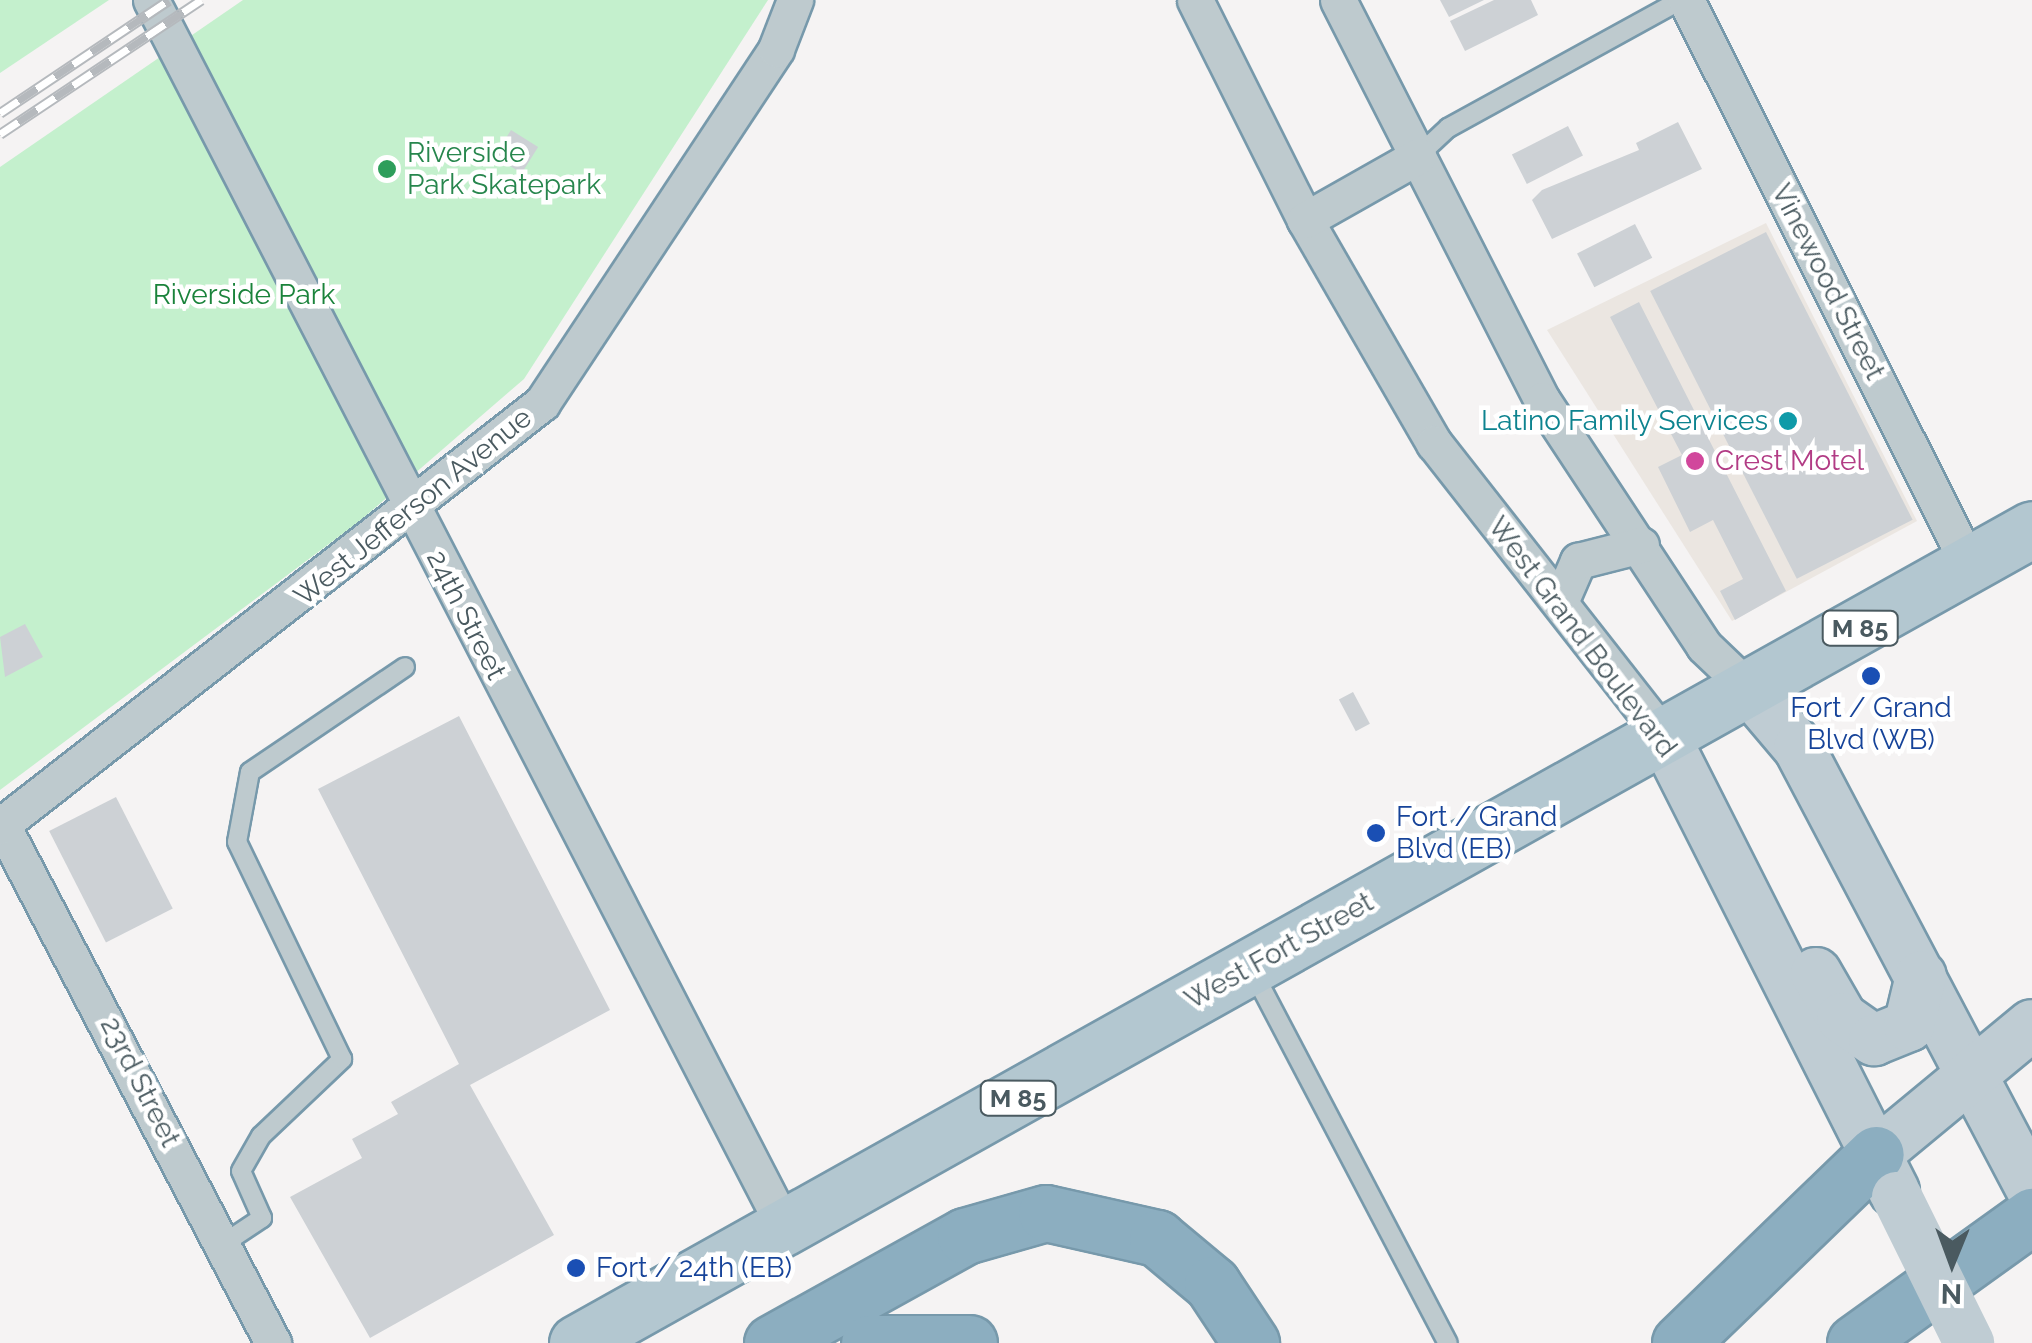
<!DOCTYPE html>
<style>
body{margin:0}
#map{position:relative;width:2032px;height:1343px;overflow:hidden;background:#f5f3f3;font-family:Raleway,sans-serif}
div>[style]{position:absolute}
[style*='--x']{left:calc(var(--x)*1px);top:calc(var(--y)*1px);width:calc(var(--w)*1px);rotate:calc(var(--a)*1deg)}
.commercial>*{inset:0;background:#ebe6e1}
.green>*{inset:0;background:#c4f0cd}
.building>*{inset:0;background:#cdd1d5;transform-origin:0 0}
.roads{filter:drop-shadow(2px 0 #7799ab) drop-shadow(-2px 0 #7799ab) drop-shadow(0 2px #7799ab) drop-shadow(0 -2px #7799ab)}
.lane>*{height:18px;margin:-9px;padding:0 9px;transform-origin:9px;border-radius:9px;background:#becace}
.street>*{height:35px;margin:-17.5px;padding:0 17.5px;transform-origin:17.5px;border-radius:17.5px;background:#becace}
.secondary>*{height:50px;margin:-25px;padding:0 25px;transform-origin:25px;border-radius:25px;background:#bfccd3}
.primary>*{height:55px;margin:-27.5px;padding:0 27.5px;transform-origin:27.5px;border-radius:27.5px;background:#b3c7d0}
.highway>*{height:55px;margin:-27.5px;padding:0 27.5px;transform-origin:27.5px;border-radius:27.5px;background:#8caec0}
.rail>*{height:11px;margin-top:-5.5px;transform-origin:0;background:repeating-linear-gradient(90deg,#fff 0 22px,#b5b9bd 0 44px);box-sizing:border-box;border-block:2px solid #b5b9bd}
.secondary-bridge>*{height:50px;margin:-25px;padding:0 25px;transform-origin:25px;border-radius:25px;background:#bfccd3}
.dots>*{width:28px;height:28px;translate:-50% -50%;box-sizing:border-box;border:5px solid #fff;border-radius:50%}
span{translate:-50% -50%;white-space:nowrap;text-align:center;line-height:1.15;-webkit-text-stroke:9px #fff;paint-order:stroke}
.shield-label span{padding:2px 8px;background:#fff;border:2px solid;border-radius:8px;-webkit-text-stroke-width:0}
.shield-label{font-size:25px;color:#4a5a60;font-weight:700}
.leisure-label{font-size:28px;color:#27864d}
.left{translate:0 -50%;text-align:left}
.street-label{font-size:28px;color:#4a5a60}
.park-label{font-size:28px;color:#1a833b}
.culture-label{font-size:28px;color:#0d838f}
.right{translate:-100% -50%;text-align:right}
.hotel-label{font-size:28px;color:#b23c85}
.transit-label{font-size:28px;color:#164399}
.north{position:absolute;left:1902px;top:1213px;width:100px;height:100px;-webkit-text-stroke:8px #fff;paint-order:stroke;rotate:181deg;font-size:28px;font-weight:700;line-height:40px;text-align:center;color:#4a5a60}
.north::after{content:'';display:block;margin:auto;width:35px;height:45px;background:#4a5a60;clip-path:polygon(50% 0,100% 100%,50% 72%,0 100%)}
</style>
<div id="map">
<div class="commercial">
<div style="clip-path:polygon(1766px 223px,1917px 521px,1732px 621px,1547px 330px)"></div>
</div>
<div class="green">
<div style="clip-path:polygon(0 0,109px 0,0 73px)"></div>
<div style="clip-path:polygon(243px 0,768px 0,524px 379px,361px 520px,0 790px,0 167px)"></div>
</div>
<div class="building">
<div style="clip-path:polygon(1440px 0,1484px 0,1449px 17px)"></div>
<div style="clip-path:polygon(1494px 0,1531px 0,1538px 15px,1465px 51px,1450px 21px)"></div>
<div style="clip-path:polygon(1678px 122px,1702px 169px,1552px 239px,1532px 200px,1542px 190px,1639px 150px,1636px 143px)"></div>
<div style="left:1568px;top:126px;width:33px;height:63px;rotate:63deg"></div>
<div style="left:511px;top:130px;width:32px;height:31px;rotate:32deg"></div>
<div style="left:1635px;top:224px;width:38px;height:65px;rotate:63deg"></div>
<div style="left:1766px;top:232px;width:323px;height:130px;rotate:63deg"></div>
<div style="clip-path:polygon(1639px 302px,1786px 591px,1735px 620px,1720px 591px,1743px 579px,1713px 520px,1690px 532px,1658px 467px,1682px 455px,1610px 317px)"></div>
<div style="clip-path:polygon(25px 624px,43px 657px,5px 677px,0 637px)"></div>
<div style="left:1353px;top:692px;width:36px;height:16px;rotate:62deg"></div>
<div style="clip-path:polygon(459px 716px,610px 1010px,470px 1085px,554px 1235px,370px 1338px,290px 1197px,362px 1158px,352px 1139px,398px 1114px,391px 1102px,459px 1064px,318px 789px)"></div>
<div style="left:116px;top:797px;width:125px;height:75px;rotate:63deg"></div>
</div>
<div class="roads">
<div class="lane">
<div style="--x:1418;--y:156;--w:41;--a:-43"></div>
<div style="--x:1448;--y:128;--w:266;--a:-28.8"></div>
<div style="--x:1253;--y:972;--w:419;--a:62.3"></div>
<div style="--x:223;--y:1244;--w:47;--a:-33.7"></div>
<div style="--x:262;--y:1218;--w:51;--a:-114.1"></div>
<div style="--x:241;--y:1171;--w:40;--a:-60.3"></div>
<div style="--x:261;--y:1136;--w:112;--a:-43.5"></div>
<div style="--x:342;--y:1059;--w:241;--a:-115.8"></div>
<div style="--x:237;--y:842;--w:71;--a:-79.5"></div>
<div style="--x:250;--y:772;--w:187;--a:-34.1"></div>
</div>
<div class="street">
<div style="--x:151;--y:0;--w:1382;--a:62.69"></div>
<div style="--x:1195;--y:0;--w:246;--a:63.4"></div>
<div style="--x:1305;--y:220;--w:258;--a:60"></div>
<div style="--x:1434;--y:443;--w:372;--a:51.9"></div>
<div style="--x:1338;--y:0;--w:449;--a:63"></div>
<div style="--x:1542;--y:400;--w:295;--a:56.6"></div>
<div style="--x:1704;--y:646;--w:64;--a:43.7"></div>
<div style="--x:1686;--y:0;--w:632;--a:63.39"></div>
<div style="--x:1305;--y:220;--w:130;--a:-29.5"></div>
<div style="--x:1561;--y:600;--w:43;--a:-66.4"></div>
<div style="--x:1578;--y:561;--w:65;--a:-14.3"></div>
<div style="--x:2;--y:825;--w:585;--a:62.38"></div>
<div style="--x:0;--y:826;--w:688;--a:-37.97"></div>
<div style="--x:542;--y:403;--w:424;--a:-56.5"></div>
<div style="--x:776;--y:49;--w:53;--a:-68.8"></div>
</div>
<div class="secondary">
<div style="--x:1750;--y:690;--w:76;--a:49.8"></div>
<div style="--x:1799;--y:748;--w:499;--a:62.2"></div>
<div style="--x:1664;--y:736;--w:510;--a:63.18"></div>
<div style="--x:1816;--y:973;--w:52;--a:60"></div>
<div style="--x:1842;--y:1018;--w:39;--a:35"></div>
<div style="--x:1874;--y:1040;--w:38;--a:-22"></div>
<div style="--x:1909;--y:1026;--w:51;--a:-76.5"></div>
<div style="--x:1876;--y:1154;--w:202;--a:-39.6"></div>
</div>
<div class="primary">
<div style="--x:577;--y:1343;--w:1667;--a:-29.22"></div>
</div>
<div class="highway">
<div style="--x:772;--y:1343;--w:221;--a:-29"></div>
<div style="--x:965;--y:1236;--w:84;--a:-15.9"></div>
<div style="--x:1046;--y:1213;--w:114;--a:12.7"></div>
<div style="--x:1157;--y:1238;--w:72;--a:39.9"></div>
<div style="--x:1212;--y:1284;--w:71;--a:56.5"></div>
<div style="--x:869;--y:1343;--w:100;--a:0"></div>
<div style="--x:1680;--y:1343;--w:272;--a:-44"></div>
<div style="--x:1855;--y:1343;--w:218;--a:-35.7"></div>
</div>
</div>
<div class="rail">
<div style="--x:0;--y:113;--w:203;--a:-33.8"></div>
<div style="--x:0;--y:134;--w:242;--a:-33.7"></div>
</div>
<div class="secondary-bridge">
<div style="--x:1897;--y:1197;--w:163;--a:63.7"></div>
</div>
<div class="dots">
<div style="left:387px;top:169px;background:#2e9e5b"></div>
<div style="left:1788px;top:421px;background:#0f9aa8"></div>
<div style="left:1695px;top:461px;background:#d1479c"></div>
<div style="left:1871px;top:676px;background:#1a4fb4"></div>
<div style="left:1376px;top:833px;background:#1a4fb4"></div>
<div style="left:576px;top:1268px;background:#1a4fb4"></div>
</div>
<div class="shield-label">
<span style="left:1860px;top:628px">M 85</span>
<span style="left:1018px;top:1098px">M 85</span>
</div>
<div class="leisure-label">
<span class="left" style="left:407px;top:169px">Riverside<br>Park Skatepark</span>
</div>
<div class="street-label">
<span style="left:1828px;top:282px;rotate:63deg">Vinewood Street</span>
<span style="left:413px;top:507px;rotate:-39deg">West Jefferson Avenue</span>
<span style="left:466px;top:615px;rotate:63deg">24th Street</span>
<span style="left:1582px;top:637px;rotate:53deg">West Grand Boulevard</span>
<span style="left:1279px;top:951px;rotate:-29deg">West Fort Street</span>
<span style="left:140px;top:1082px;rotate:63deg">23rd Street</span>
</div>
<div class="park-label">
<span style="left:244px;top:295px">Riverside Park</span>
</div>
<div class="culture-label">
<span class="right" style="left:1768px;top:421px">Latino Family Services</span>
</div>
<div class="hotel-label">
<span class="left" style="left:1715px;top:461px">Crest Motel</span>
</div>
<div class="transit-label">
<span style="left:1871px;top:724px">Fort / Grand<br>Blvd (WB)</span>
<span class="left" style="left:1396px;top:833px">Fort / Grand<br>Blvd (EB)</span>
<span class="left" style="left:596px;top:1268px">Fort / 24th (EB)</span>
</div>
<div class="north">N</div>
</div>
